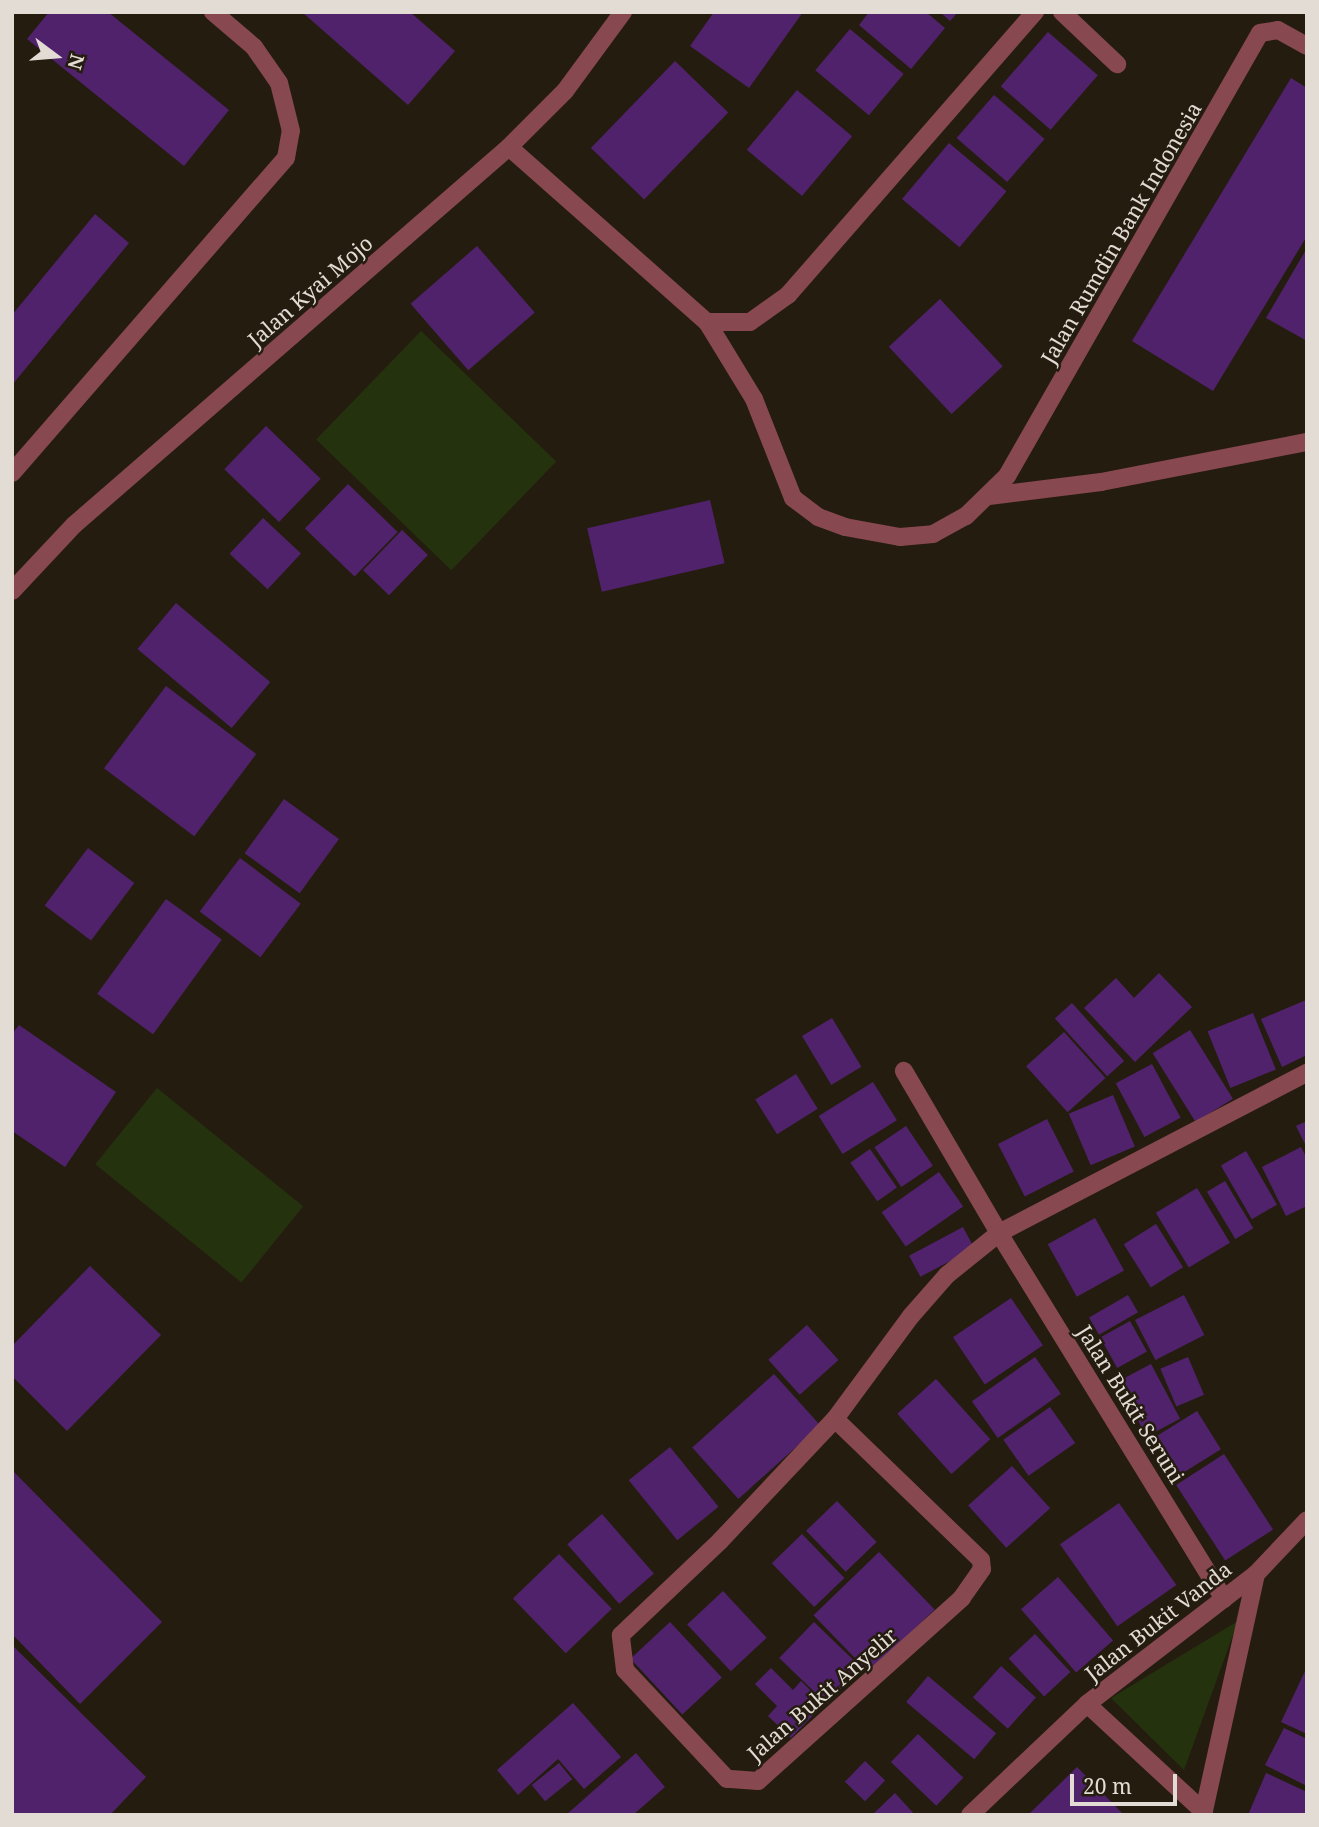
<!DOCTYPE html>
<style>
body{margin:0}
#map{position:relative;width:1319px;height:1827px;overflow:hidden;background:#251c10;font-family:"Noto Serif",serif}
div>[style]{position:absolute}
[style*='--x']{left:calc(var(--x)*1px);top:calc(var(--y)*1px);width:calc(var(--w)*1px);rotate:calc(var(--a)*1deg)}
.green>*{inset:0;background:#24330e;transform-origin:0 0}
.building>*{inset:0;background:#50226c;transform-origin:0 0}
.service>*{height:18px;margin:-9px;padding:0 9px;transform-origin:9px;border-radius:9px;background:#87494f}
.minor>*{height:18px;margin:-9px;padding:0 9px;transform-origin:9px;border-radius:9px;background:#87494f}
span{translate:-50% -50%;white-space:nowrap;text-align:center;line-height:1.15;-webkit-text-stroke:5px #251c10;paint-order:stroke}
.street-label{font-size:21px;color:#e3dcd4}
.frame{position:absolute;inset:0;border:14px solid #e3dcd4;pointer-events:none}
.north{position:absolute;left:21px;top:21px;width:70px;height:70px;-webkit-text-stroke:5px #251c10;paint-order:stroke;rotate:106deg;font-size:19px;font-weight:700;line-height:28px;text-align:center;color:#e3dcd4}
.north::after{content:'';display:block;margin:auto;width:24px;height:32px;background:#e3dcd4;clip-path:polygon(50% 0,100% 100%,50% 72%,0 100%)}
.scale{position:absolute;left:1070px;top:1774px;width:107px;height:32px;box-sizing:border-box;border:4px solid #e3dcd4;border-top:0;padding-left:9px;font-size:21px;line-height:24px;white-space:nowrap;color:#e3dcd4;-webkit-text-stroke:5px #251c10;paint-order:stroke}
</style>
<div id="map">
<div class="green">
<div style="left:421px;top:331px;width:188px;height:151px;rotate:44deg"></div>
<div style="left:157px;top:1088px;width:188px;height:98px;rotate:39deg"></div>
<div style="clip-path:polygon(1238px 1621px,1184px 1770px,1111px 1698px)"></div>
</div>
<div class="building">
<div style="clip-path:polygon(49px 12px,108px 12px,229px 110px,184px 166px,27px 39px)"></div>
<div style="clip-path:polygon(302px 12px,410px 12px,455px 51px,408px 105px)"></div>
<div style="clip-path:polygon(714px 12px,803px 12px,749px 88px,690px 46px)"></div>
<div style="clip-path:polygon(869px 12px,926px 12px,945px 28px,911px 69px,859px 25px)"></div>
<div style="clip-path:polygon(940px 12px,958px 12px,950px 21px)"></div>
<div style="left:850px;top:29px;width:70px;height:54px;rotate:40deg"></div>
<div style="left:1048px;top:32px;width:66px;height:72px;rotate:41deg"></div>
<div style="left:675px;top:61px;width:74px;height:121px;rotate:44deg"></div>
<div style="clip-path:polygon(1291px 78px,1307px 88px,1307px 236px,1213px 391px,1132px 341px)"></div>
<div style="left:797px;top:90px;width:72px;height:78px;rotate:40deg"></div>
<div style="left:994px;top:95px;width:67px;height:57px;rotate:41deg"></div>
<div style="left:949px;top:143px;width:75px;height:73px;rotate:40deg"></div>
<div style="clip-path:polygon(95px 214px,129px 243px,12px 385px,12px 315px)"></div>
<div style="left:477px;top:246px;width:88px;height:88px;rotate:49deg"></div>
<div style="clip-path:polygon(1307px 248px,1307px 341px,1266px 318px)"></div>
<div style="left:940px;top:299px;width:92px;height:70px;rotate:47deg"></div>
<div style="left:266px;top:426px;width:76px;height:60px;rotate:44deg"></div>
<div style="left:348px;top:484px;width:69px;height:62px;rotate:44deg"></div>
<div style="left:710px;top:500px;width:65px;height:126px;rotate:77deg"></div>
<div style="left:263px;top:518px;width:52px;height:49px;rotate:43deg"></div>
<div style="left:402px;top:530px;width:36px;height:56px;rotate:44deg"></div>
<div style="left:176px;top:603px;width:123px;height:60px;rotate:40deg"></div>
<div style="left:166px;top:686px;width:113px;height:103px;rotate:37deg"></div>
<div style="left:284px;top:799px;width:68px;height:67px;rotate:36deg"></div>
<div style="left:88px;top:848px;width:58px;height:72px;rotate:37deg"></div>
<div style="left:240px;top:858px;width:76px;height:67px;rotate:37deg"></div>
<div style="left:166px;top:899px;width:69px;height:117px;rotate:36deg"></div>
<div style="clip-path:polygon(1159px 973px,1192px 1007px,1135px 1062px,1084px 1008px,1116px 978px,1134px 998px)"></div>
<div style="clip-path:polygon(1306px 1000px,1307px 1055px,1282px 1067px,1261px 1019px)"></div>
<div style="left:1072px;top:1003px;width:78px;height:23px;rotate:48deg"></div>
<div style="left:1253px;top:1013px;width:61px;height:49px;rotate:68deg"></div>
<div style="left:832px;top:1018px;width:57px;height:35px;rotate:59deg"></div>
<div style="clip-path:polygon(19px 1025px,116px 1092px,65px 1167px,12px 1131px,12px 1034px)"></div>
<div style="left:1190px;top:1030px;width:81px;height:44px;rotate:58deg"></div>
<div style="left:1064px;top:1032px;width:62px;height:51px;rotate:48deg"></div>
<div style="left:1152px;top:1064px;width:61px;height:41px;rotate:62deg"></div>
<div style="left:796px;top:1074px;width:41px;height:48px;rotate:58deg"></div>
<div style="left:873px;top:1082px;width:45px;height:64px;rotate:58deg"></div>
<div style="left:1113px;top:1095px;width:56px;height:48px;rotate:67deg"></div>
<div style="left:1047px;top:1119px;width:59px;height:55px;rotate:63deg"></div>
<div style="clip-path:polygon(1307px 1121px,1307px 1148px,1296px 1126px)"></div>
<div style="left:906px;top:1126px;width:48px;height:38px;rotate:56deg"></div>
<div style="clip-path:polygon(1301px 1147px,1307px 1159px,1307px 1206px,1286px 1216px,1262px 1167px)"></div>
<div style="left:870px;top:1149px;width:47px;height:24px;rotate:55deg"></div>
<div style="left:1246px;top:1151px;width:62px;height:29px;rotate:60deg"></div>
<div style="left:939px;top:1172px;width:42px;height:70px;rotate:55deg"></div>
<div style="left:1225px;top:1181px;width:55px;height:21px;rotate:59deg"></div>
<div style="left:1197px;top:1188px;width:64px;height:48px;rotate:59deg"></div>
<div style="left:1095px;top:1218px;width:60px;height:54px;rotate:61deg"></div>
<div style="left:1156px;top:1224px;width:51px;height:38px;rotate:58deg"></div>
<div style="left:963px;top:1227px;width:24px;height:61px;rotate:62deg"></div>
<div style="clip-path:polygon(90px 1266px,161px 1335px,67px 1431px,12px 1376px,12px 1346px)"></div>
<div style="left:1128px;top:1295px;width:20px;height:45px;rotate:60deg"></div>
<div style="left:1184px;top:1295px;width:45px;height:55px;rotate:63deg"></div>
<div style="left:1011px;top:1298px;width:57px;height:70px;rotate:56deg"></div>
<div style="left:1130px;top:1321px;width:35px;height:34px;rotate:61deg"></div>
<div style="left:807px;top:1325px;width:47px;height:52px;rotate:48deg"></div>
<div style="left:1035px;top:1357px;width:45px;height:77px;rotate:55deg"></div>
<div style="left:1188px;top:1357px;width:41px;height:30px;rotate:67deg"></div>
<div style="left:1151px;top:1364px;width:62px;height:38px;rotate:62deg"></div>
<div style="left:774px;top:1374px;width:69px;height:110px;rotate:48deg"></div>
<div style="left:936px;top:1379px;width:81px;height:52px;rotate:48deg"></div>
<div style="left:1050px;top:1407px;width:44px;height:57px;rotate:55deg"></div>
<div style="left:1197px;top:1411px;width:45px;height:53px;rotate:58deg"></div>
<div style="left:670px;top:1447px;width:77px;height:53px;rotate:51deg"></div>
<div style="left:1224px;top:1454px;width:90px;height:57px;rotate:57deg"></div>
<div style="left:1012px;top:1466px;width:57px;height:59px;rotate:48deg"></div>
<div style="clip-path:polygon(12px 1470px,162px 1622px,80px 1704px,12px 1634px)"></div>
<div style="left:837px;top:1501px;width:57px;height:43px;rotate:46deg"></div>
<div style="left:1119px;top:1503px;width:100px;height:72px;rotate:55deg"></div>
<div style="left:602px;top:1514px;width:79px;height:46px;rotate:49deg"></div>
<div style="left:802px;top:1534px;width:61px;height:42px;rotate:46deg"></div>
<div style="left:879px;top:1552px;width:80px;height:91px;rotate:46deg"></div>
<div style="left:559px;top:1554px;width:76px;height:64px;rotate:46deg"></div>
<div style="left:1058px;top:1577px;width:84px;height:49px;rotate:49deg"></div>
<div style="left:723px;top:1591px;width:64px;height:49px;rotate:47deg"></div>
<div style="left:670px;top:1622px;width:76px;height:54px;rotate:47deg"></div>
<div style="left:814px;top:1622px;width:66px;height:50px;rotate:44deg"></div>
<div style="left:1035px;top:1634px;width:52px;height:36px;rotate:47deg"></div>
<div style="clip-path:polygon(12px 1645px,146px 1777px,110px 1815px,12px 1815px)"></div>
<div style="left:1001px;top:1666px;width:47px;height:42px;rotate:42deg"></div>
<div style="clip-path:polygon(1307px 1667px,1307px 1734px,1281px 1722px)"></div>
<div style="clip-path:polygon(771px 1668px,793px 1690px,801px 1681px,824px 1704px,791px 1738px,768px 1716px,777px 1706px,755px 1684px)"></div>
<div style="left:928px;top:1676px;width:89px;height:34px;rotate:40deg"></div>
<div style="clip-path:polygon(573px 1703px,621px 1757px,584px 1789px,558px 1759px,518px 1795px,497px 1770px)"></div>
<div style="clip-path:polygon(1284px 1728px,1307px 1739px,1307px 1786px,1265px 1765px)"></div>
<div style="left:918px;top:1734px;width:63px;height:39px;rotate:44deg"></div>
<div style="clip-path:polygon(636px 1753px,665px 1787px,633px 1815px,566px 1815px)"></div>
<div style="left:865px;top:1761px;width:28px;height:29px;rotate:44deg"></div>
<div style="left:559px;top:1763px;width:21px;height:35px;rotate:51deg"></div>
<div style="clip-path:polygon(1077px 1767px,1124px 1815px,1028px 1815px)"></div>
<div style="clip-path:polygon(1266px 1773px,1307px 1792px,1307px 1815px,1248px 1815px)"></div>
<div style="clip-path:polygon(895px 1793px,915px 1815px,872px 1815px)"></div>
</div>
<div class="service">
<div style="--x:12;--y:473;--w:417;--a:-49"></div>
<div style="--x:286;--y:158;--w:27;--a:-80"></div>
<div style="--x:291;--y:131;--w:49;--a:-104"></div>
<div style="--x:279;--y:83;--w:44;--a:-124.8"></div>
<div style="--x:254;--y:47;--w:54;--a:-139.5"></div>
</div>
<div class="minor">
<div style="--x:1062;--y:12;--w:76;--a:43.4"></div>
<div style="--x:509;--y:147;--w:264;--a:41.5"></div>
<div style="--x:707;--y:322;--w:43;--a:0"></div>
<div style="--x:750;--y:322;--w:47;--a:-35.4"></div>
<div style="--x:788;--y:295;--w:376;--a:-48.9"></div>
<div style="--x:707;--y:322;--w:90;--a:58.6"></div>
<div style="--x:754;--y:399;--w:106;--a:68.5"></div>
<div style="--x:793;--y:498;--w:31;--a:37"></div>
<div style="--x:818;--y:517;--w:29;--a:20"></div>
<div style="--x:845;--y:527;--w:56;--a:10.3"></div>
<div style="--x:900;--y:537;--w:33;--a:-5"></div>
<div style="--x:933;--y:534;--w:38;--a:-29"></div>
<div style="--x:966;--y:516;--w:57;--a:-44.3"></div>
<div style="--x:1007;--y:476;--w:510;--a:-60.27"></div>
<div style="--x:1260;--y:33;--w:18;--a:-9"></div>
<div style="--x:1278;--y:30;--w:33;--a:29"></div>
<div style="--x:989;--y:496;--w:113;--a:-7.1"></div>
<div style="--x:1101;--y:482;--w:210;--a:-11"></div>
<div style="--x:12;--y:591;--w:91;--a:-46.8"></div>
<div style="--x:74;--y:525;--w:576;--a:-40.99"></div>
<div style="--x:509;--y:147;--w:79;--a:-45"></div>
<div style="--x:565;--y:91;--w:98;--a:-53.7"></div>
<div style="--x:835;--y:1419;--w:203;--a:44"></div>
<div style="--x:981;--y:1560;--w:9;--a:84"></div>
<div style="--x:982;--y:1569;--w:35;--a:125"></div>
<div style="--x:962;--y:1598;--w:274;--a:138.1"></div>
<div style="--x:758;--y:1781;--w:31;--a:-176"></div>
<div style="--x:727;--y:1779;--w:149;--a:-133.1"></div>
<div style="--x:625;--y:1670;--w:35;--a:-97"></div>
<div style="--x:621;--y:1635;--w:137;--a:-43.5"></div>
<div style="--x:720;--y:1541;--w:168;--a:-46.7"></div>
<div style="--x:835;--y:1419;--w:128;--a:-53.6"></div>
<div style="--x:911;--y:1316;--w:55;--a:-48.7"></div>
<div style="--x:947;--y:1275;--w:67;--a:-38.9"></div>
<div style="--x:999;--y:1233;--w:188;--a:-120.4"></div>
<div style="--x:1224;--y:1599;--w:430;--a:-121.6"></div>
<div style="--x:999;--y:1233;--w:347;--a:-27.5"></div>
<div style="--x:1087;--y:1704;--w:159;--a:42.7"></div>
<div style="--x:970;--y:1815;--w:161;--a:-43.5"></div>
<div style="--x:1087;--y:1704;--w:213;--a:-37.6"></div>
<div style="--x:1256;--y:1574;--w:74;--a:-46.6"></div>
<div style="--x:1203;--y:1815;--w:247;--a:-77.6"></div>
</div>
<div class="street-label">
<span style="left:1121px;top:233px;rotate:-60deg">Jalan Rumdin Bank Indonesia</span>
<span style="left:310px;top:291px;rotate:-41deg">Jalan Kyai Mojo</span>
<span style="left:1131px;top:1404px;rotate:58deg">Jalan Bukit Seruni</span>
<span style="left:1158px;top:1621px;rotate:-38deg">Jalan Bukit Vanda</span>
<span style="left:822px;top:1694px;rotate:-41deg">Jalan Bukit Anyelir</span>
</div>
<div class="frame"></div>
<div class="north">N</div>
<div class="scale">20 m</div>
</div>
